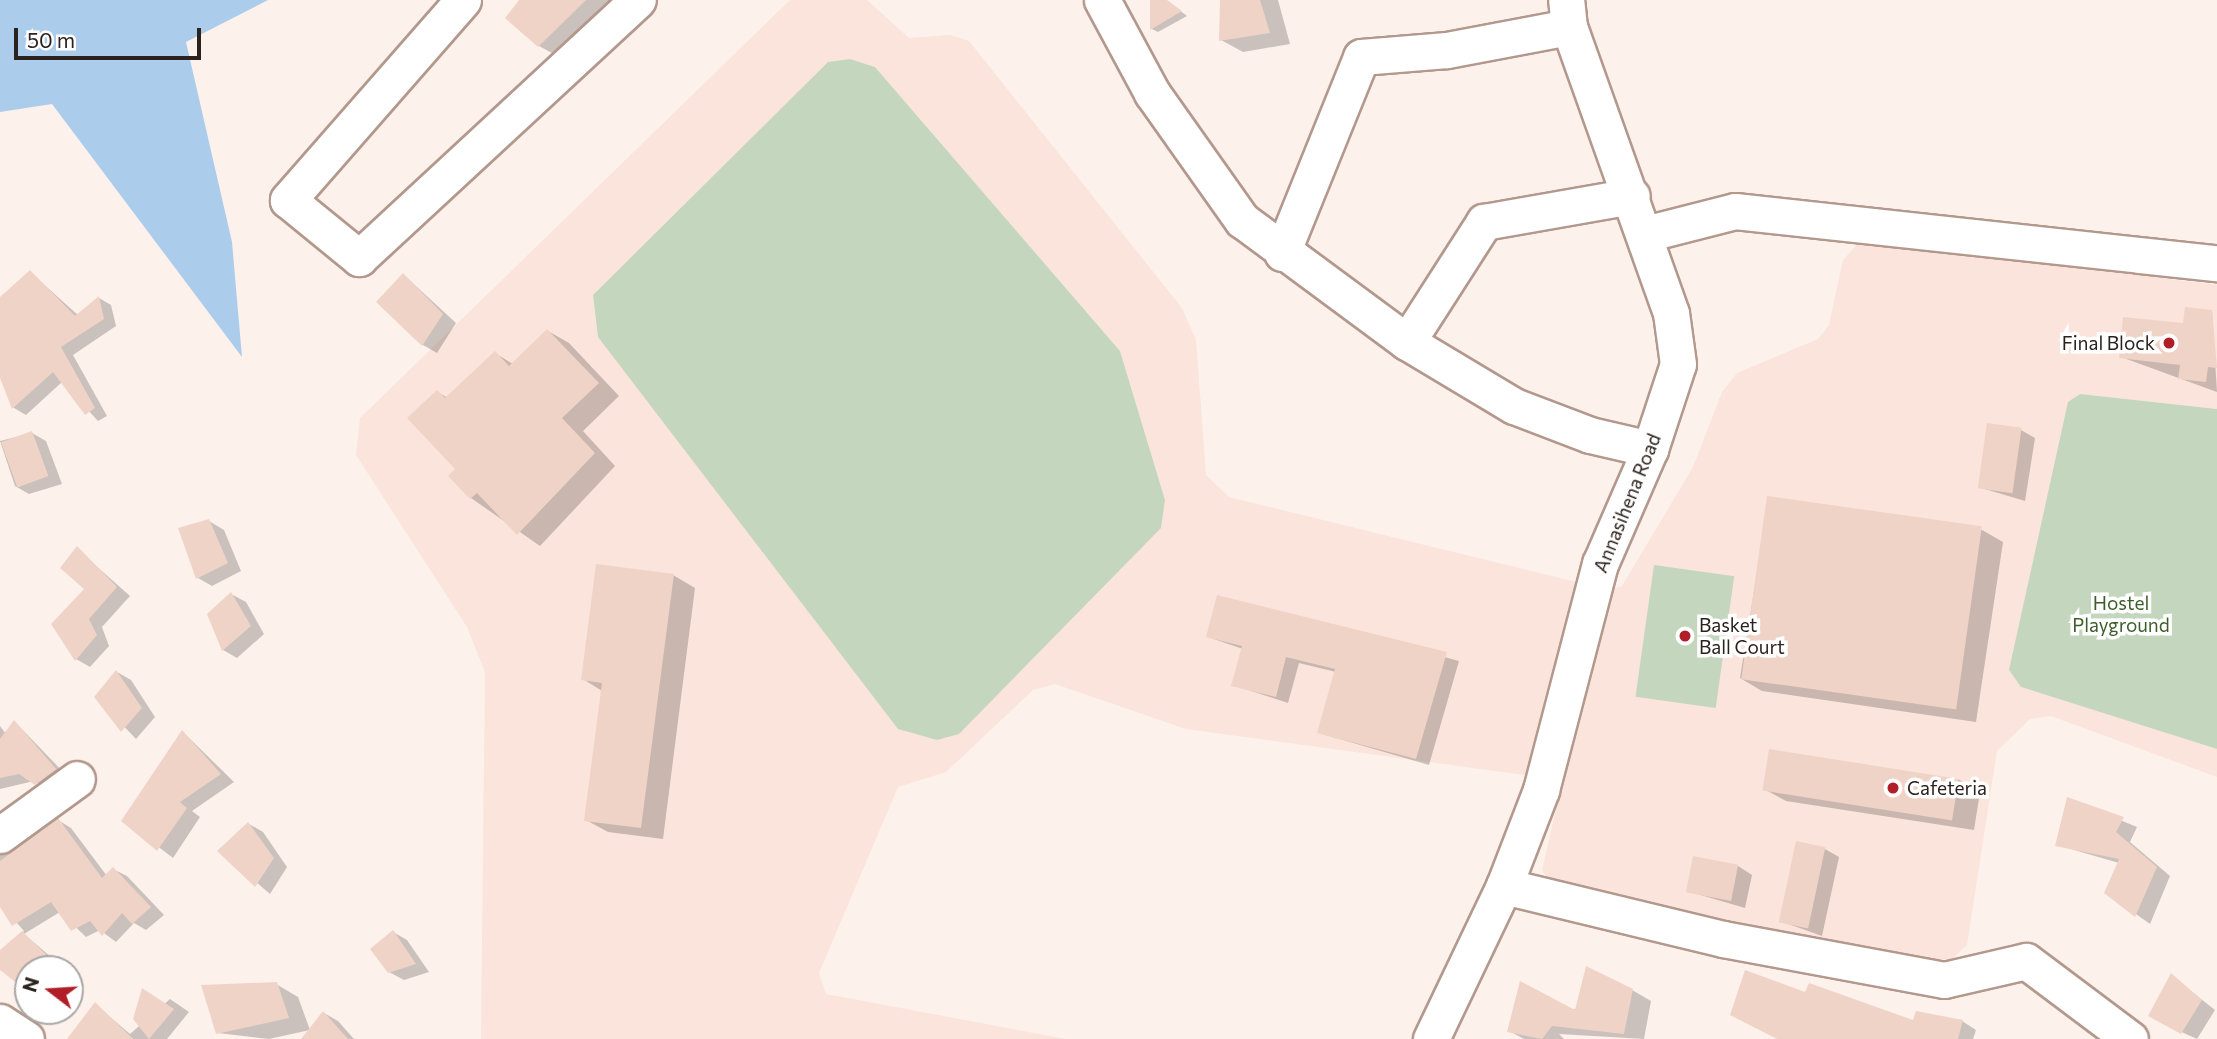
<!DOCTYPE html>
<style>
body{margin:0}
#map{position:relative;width:2217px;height:1039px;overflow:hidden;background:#fdf1ec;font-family:Commissioner,sans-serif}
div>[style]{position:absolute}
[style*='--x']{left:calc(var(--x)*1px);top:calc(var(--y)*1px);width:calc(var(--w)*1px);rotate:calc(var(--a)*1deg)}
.built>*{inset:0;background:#fae4db}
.green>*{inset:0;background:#c5d6be;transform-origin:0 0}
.water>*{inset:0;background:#acccec}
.shadow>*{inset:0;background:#0003}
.building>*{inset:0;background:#f0d3c7;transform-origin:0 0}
.roads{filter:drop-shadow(2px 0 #b3988d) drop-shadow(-2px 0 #b3988d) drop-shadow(0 2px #b3988d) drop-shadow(0 -2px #b3988d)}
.minor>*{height:35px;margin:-17.5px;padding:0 17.5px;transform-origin:17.5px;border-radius:17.5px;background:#fff}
.dots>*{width:19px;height:19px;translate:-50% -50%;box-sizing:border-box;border:4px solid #fff;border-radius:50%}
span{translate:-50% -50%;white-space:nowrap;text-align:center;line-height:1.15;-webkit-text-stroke:7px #fff;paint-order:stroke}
.poi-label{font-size:19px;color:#2b211d}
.right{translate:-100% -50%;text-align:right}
.left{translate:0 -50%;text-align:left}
.street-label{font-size:19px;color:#2b211d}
.park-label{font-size:19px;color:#3c5e2a}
.north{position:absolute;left:14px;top:955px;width:70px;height:70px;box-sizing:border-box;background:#fff;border:2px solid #aaa6a5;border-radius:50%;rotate:287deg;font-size:19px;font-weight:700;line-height:28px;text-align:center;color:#2b211d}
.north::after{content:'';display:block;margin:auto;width:24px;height:32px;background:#b01e28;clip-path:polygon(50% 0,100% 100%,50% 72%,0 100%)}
.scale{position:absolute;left:14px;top:28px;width:187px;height:32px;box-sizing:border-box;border:4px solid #2b211d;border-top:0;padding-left:9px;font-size:21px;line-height:24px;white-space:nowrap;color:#2b211d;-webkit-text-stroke:5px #fff;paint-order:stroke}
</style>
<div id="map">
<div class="built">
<div style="clip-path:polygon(evenodd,790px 0,867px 0,909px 38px,950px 35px,969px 41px,1182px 308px,1196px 340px,1206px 475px,1229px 497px,1609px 590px,1622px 586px,1693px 467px,1722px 392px,1737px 373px,1818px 339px,1829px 325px,1843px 260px,1860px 241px,2217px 285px,2217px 409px,2080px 394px,2021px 687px,2217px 749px,2217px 777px,2051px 716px,2030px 719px,1997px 751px,1967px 945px,1952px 959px,1909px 960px,1551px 883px,1542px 870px,1561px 788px,1554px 779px,1186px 729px,1055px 684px,1033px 690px,946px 772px,898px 787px,819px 973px,826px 994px,1066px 1039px,481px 1039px,485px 672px,467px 627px,356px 455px,360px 418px,790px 0,850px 59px,875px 67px,1120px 351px,1165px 500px,598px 337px,593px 295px,828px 63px,850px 59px)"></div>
</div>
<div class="green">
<div style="clip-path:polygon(850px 59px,875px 67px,1120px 351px,1165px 500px,1161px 528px,959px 734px,937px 740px,898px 729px,598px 337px,593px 295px,828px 62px)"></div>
<div style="clip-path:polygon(2080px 394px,2217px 409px,2217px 749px,2021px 687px,2009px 670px,2068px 402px)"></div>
<div style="left:1654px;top:565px;width:81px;height:133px;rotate:8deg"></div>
</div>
<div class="water">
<div style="clip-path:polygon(0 0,268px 0,186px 42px,232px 242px,242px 357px,52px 104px,0 112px)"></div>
</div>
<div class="shadow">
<div style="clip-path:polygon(521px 0,612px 0,617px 3px,561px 58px,539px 46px)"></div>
<div style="clip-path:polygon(1152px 0,1166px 0,1187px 16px,1158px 32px,1152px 29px)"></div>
<div style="clip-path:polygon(1221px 0,1278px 0,1290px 44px,1243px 52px,1221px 40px)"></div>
<div style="clip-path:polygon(30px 272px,79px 316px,99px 298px,111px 305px,116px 326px,73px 355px,107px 416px,98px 421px,62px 382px,26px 415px,14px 408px,1px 376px,0 299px)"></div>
<div style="clip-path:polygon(404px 275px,456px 323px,437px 353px,423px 345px)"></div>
<div style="clip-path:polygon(2212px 311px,2217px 392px,2121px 357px,2184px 325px)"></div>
<div style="clip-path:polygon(548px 331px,569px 343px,619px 396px,583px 431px,615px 466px,540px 546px,471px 498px,437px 392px,448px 398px,495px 353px,513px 364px)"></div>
<div style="clip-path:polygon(2021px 430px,2035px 438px,2025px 501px,1978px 487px)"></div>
<div style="clip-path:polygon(32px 433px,46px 441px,62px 484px,29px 494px,15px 486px,0 441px)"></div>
<div style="clip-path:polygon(1769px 498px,1982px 530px,2003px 542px,1976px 722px,1762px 691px,1740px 678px)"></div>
<div style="clip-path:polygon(209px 521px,224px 530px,241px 571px,212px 586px,198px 578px)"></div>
<div style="clip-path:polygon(77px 549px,130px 596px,102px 627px,109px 646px,90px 667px,76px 659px,86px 589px)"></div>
<div style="clip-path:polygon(673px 575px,695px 588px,663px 839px,608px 832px,586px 820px,602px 691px,583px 679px)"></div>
<div style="clip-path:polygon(231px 594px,246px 602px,264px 634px,237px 658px,223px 650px,209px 615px)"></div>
<div style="clip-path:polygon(1219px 597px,1459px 661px,1429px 765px,1319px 733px,1336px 672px,1299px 663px,1288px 703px,1233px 685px,1243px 649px,1208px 637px)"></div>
<div style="clip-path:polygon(117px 672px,131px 680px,155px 717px,136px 739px,96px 697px)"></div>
<div style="clip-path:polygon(15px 722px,69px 778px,51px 791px,34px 781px,0 789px,0 726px,6px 734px)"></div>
<div style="clip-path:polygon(183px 732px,234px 782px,192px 811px,200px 817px,173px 858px,123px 820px)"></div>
<div style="clip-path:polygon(1958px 779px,1980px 792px,1974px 830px,1786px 801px,1764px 789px)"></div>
<div style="clip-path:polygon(2069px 799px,2137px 827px,2130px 842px,2170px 876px,2150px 924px,2106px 893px,2119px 863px,2057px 845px)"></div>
<div style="clip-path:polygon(58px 820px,71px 828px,107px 876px,113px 869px,127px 876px,164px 915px,146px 930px,134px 923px,116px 942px,100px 930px,86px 937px,60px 912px,24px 934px,65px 969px,28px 969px,28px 990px,0 968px,0 953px,24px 931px,0 904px,0 855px)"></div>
<div style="clip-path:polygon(249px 824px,263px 832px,287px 867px,270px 894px,220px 851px)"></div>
<div style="clip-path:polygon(1825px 849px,1839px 857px,1822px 936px,1780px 921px)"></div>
<div style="clip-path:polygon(1738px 866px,1752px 875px,1745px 908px,1687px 891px)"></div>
<div style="clip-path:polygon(393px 932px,407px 940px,429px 972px,404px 980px,389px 972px)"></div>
<div style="clip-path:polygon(70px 974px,77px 981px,70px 993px)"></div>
<div style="clip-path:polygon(2177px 980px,2215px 1010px,2197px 1039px,2164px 1024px)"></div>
<div style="clip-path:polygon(276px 984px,298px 997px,310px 1030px,269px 1039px,218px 1033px)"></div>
<div style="clip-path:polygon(1632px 990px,1651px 1001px,1644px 1039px,1559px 1034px,1564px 1039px,1524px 1039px,1509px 1031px)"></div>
<div style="clip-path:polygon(1806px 994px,1918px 1024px,1962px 1021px,1976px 1030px,1973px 1039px,1779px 1039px)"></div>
<div style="clip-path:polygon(170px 999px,189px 1012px,167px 1039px,72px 1039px,96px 1005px,130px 1034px)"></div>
<div style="clip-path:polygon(324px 1013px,338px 1021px,354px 1039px,303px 1039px)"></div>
</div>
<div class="building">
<div style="clip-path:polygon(519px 0,586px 0,538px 47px,505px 18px)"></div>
<div style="clip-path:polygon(1150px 0,1167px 0,1182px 11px,1150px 30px)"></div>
<div style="clip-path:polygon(1220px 0,1260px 0,1270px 33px,1219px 41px)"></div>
<div style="clip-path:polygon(30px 270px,75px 316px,99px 296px,104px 319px,61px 347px,95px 408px,85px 415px,53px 372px,12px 409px,0 378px,0 297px)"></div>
<div style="clip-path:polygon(403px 273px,443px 314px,422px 346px,376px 302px)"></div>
<div style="clip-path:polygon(2185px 307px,2212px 310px,2217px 368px,2208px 367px,2206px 382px,2178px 379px,2180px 365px,2119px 358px,2123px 317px,2183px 323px)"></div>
<div style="clip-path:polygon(547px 329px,599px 383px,562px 418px,595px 453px,517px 535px,477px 493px,470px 499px,448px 476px,455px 469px,407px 418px,437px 390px,445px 398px,495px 351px,509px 366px)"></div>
<div style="left:1987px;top:423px;width:35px;height:66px;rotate:8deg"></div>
<div style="left:32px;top:431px;width:48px;height:33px;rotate:70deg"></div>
<div style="left:1767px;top:496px;width:217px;height:185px;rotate:8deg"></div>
<div style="clip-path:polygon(209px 519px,228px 563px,196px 579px,178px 528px)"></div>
<div style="clip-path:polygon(77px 546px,117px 587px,89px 619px,97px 635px,75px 661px,51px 624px,84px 589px,60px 568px)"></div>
<div style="clip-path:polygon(596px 564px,674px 574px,641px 828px,584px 821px,602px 683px,581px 680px)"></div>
<div style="clip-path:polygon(231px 592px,251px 626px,222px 651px,207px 614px)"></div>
<div style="clip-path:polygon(1217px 595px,1447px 652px,1416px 759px,1317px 733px,1335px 669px,1286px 657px,1276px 697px,1231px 686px,1242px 646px,1206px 637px)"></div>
<div style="clip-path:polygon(116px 670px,142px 708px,121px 732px,94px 697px)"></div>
<div style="clip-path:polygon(14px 720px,56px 769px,35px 785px,19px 774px,0 778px,0 739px)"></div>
<div style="clip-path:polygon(182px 730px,221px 774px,180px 802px,187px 808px,157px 851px,121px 821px)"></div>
<div style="left:1769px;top:749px;width:192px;height:42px;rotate:9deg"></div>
<div style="clip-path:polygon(2067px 797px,2124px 817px,2116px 832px,2157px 867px,2135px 917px,2104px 893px,2119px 859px,2055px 846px)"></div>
<div style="clip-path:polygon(58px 818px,102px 878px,113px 867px,151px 907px,132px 924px,122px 913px,102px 936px,90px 921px,71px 931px,51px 902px,12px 926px,0 907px,0 861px)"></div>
<div style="clip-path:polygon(248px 822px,274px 858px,255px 887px,217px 851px)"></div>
<div style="left:1796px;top:841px;width:30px;height:83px;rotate:12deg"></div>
<div style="left:1693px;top:856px;width:46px;height:37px;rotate:11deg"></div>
<div style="clip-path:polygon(393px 930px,416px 964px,388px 973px,370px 949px)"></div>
<div style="clip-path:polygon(22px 931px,61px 969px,28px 969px,28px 992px,0 970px,0 950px)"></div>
<div style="clip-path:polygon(1586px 966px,1633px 989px,1624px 1034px,1552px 1026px,1542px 1039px,1507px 1032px,1520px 981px,1575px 1010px)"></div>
<div style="clip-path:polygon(1745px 970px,1805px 992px,1809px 983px,1913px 1020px,1916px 1011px,1963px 1020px,1958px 1039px,1777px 1039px,1730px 1015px)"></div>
<div style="clip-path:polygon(2171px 973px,2202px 1000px,2181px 1034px,2148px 1016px)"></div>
<div style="clip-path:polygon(277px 982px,289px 1018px,216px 1034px,201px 985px)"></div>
<div style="clip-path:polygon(142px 988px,174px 1009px,149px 1039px,133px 1019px)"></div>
<div style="clip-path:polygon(95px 1002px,133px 1039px,67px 1039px)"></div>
<div style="clip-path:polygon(323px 1011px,348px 1039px,301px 1039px)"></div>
</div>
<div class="roads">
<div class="minor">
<div style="--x:463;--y:0;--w:266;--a:131.2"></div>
<div style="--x:288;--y:200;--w:92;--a:39.2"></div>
<div style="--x:359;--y:258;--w:380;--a:-42.8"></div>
<div style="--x:1102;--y:0;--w:106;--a:61.7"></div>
<div style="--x:1152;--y:93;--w:156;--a:54.7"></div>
<div style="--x:1242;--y:220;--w:205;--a:36.5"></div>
<div style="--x:1407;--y:342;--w:125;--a:30.9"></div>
<div style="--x:1514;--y:406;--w:81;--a:20.9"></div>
<div style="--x:1590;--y:435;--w:62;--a:13.1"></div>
<div style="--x:1645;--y:234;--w:93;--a:-14.3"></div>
<div style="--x:1735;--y:211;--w:485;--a:6.2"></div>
<div style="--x:1282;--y:253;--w:211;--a:-68"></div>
<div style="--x:1361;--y:57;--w:86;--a:-4.7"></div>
<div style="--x:1447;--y:50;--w:124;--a:-10.7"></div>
<div style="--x:1407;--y:342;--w:143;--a:-57.3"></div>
<div style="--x:1484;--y:222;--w:150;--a:-10"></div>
<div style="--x:0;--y:835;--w:95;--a:-36"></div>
<div style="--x:1504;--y:886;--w:225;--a:13.6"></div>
<div style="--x:1723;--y:939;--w:225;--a:10.5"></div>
<div style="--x:1944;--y:980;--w:84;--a:-13"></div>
<div style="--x:2026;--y:961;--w:130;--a:36.9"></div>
<div style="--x:0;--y:1022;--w:31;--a:33"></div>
<div style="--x:1431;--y:1039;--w:170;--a:-64.5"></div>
<div style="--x:1504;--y:886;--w:103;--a:-68.9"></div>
<div style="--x:1541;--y:790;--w:234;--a:-75.4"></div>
<div style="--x:1600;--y:564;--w:125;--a:-66.5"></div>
<div style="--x:1650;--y:449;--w:89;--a:-71.8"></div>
<div style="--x:1678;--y:364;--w:51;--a:-97.8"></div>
<div style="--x:1671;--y:313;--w:304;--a:-109.6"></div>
<div style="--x:1569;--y:27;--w:27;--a:-96"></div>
</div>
</div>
<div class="dots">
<div style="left:2169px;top:343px;background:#b01e28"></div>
<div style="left:1685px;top:636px;background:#b01e28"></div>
<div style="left:1893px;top:788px;background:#b01e28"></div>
</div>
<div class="poi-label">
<span class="right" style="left:2155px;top:343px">Final Block</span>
<span class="left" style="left:1699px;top:636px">Basket<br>Ball Court</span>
<span class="left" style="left:1907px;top:788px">Cafeteria</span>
</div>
<div class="street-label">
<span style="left:1627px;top:503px;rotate:-68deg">Annasihena Road</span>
</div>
<div class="park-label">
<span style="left:2121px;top:614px">Hostel<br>Playground</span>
</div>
<div class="north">N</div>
<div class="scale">50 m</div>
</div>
